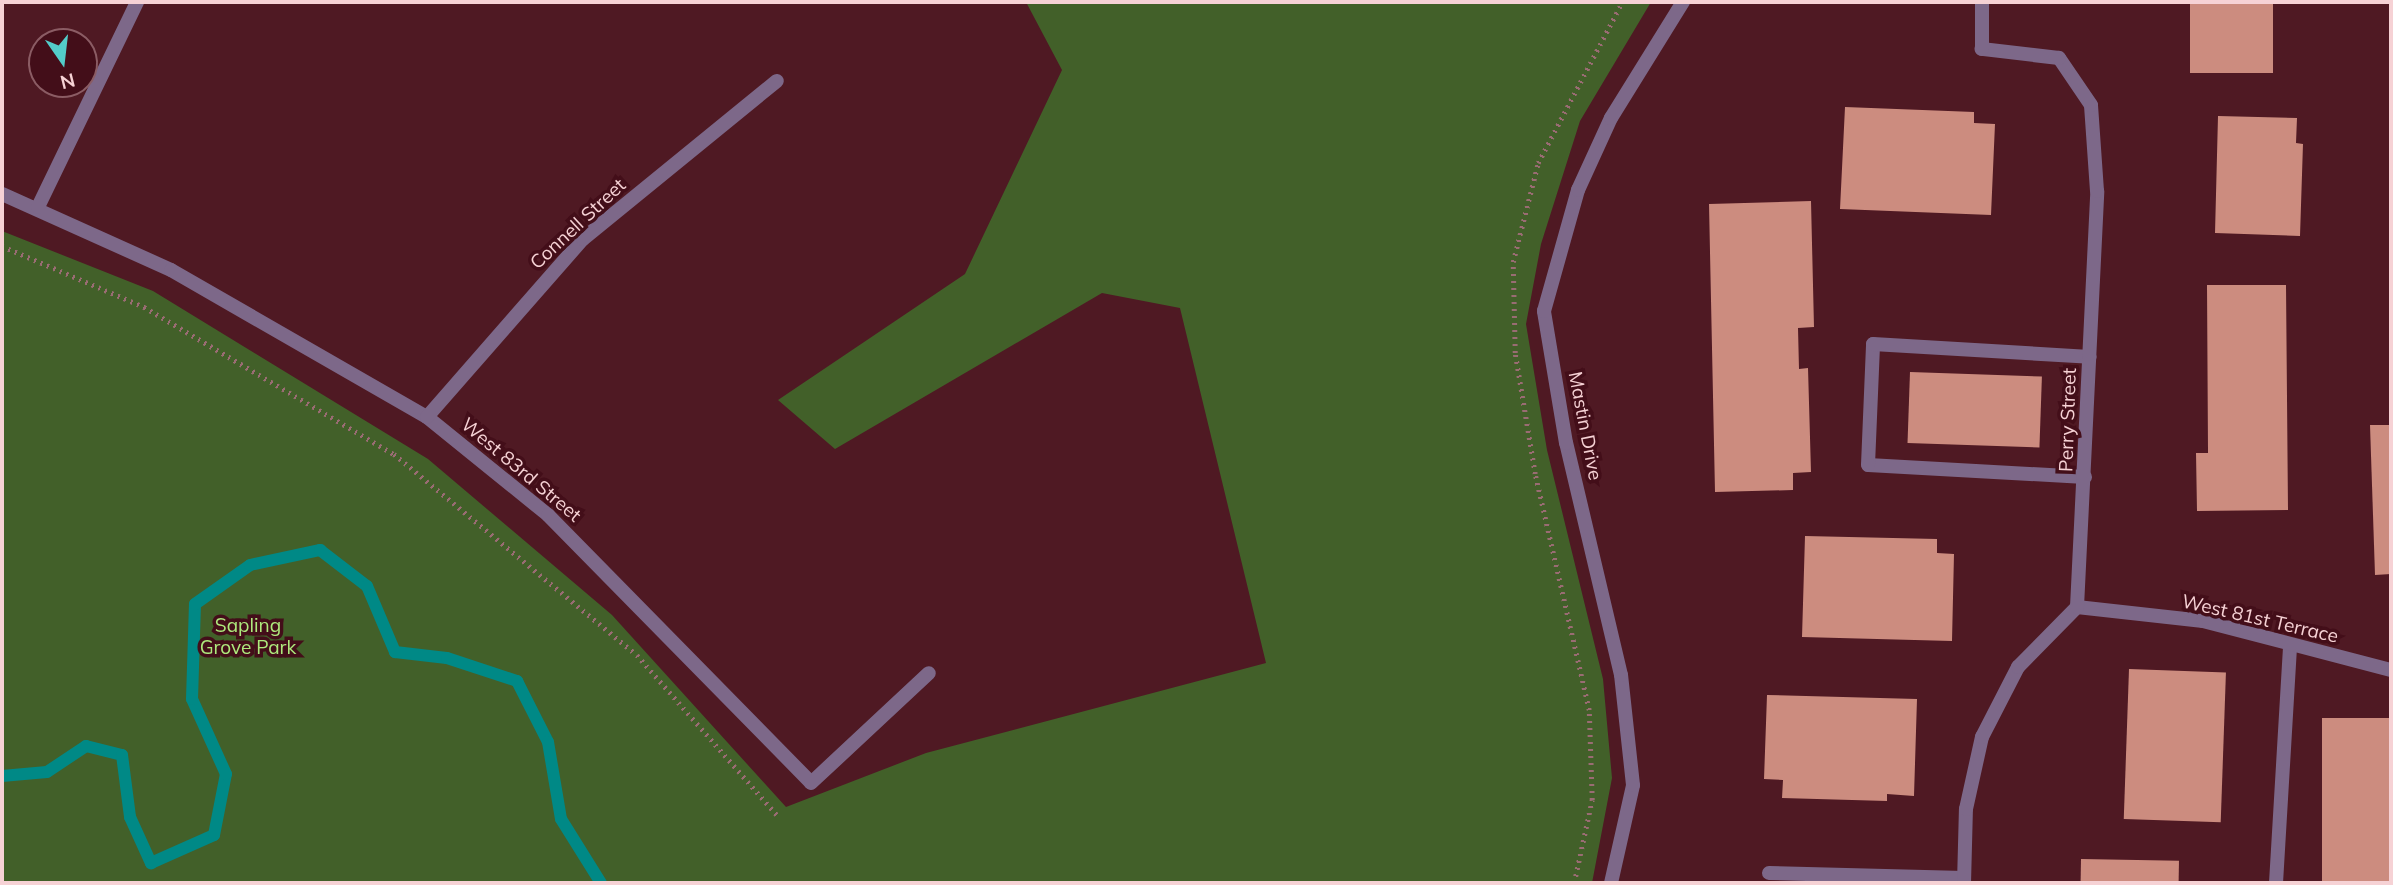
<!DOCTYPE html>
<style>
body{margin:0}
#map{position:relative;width:2393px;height:885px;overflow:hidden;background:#4f1923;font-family:Mulish,sans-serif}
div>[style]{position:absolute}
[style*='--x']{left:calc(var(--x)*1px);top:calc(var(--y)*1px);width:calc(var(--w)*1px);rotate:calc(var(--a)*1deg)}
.green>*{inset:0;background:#426029}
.stream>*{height:12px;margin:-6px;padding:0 6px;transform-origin:6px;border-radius:6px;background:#008986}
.building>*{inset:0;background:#cc8c7f;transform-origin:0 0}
.path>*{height:4.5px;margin-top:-2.25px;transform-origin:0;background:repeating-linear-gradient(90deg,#9a6c73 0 2px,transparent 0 7px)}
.service>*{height:14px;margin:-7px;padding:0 7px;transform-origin:7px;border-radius:7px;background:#7d6889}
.minor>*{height:14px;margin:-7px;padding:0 7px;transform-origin:7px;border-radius:7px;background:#7d6889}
span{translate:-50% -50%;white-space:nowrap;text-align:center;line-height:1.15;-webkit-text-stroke:7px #430e19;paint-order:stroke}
.street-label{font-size:19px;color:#f6d2d5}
.park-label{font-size:19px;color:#aeea7d}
.frame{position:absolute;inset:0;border:4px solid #f6d2d5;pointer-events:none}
.north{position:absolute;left:28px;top:28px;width:70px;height:70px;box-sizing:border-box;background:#430e19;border:2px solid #8b5c64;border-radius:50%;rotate:166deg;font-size:19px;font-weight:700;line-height:28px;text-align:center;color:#f6d2d5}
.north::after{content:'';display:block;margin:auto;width:24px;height:32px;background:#53cdca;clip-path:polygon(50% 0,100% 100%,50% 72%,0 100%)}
</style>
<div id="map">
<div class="green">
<div style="clip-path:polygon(1026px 2px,1651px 2px,1580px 121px,1541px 244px,1526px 324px,1547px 450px,1603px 679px,1612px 778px,1592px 883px,2px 883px,2px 231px,153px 291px,428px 459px,612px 615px,786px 807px,926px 753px,1266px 663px,1180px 308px,1102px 293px,835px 449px,778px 400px,965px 274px,1062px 70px)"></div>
</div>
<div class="stream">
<div style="--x:2;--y:776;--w:45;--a:-5.1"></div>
<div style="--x:47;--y:772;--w:47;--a:-33.7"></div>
<div style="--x:86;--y:746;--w:37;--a:14"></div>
<div style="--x:122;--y:755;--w:63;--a:82.6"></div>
<div style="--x:130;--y:817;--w:51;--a:65.5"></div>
<div style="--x:151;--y:863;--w:69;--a:-24"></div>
<div style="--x:214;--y:835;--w:62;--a:-78.9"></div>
<div style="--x:226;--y:774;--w:82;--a:-114.4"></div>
<div style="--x:192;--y:699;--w:95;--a:-88.2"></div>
<div style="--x:195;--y:604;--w:67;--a:-35.3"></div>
<div style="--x:250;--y:565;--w:72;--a:-12.1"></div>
<div style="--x:320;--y:550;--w:59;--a:37.5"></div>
<div style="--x:367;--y:586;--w:72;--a:67"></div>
<div style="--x:395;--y:652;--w:52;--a:6.6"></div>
<div style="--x:447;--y:658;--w:74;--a:18.2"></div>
<div style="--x:517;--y:681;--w:68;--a:63.1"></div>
<div style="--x:548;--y:742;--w:78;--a:80.4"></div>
<div style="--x:561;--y:819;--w:75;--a:58"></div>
</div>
<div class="building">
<div style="left:2190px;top:2px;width:83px;height:71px"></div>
<div style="clip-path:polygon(1845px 107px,1974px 112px,1974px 123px,1995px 124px,1991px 215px,1840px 209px)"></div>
<div style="clip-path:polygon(2218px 116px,2297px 118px,2296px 143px,2303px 144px,2300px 236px,2215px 233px)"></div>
<div style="clip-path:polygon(1811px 201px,1814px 327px,1798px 328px,1799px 369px,1808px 368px,1811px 472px,1793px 473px,1793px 490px,1715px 492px,1709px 204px)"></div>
<div style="clip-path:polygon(2207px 285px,2286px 285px,2288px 510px,2197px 511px,2196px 453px,2208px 453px)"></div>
<div style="left:1910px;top:372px;width:132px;height:71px;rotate:2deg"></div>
<div style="clip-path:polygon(2370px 425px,2391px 425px,2391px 574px,2375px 575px)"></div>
<div style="clip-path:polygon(1805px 536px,1937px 539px,1937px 553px,1954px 554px,1952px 641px,1802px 637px)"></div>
<div style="left:2129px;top:669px;width:97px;height:150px;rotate:2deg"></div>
<div style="clip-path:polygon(1767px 695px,1917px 699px,1914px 796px,1887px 794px,1887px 801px,1782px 798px,1783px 780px,1764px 779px)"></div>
<div style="left:2322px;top:718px;width:69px;height:165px"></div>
<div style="left:2081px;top:859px;width:98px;height:24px;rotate:1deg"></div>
</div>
<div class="path">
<div style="--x:2;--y:246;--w:155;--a:23.2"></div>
<div style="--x:144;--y:307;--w:290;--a:30.5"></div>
<div style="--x:394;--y:454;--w:315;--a:39.6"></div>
<div style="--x:637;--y:655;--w:215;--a:48.8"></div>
<div style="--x:1574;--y:883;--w:85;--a:-77.8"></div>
<div style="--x:1592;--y:800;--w:90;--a:-91.9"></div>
<div style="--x:1589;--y:710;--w:242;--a:-102.9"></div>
<div style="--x:1535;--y:474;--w:123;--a:-99.4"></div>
<div style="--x:1515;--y:353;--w:91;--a:-91.3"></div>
<div style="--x:1513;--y:262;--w:102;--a:-75.8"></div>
<div style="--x:1538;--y:163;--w:182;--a:-62.4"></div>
</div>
<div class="service">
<div style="--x:2085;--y:477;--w:217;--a:-176.8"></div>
<div style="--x:1868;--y:465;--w:121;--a:-87.6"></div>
<div style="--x:1873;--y:344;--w:217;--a:3.4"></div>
<div style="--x:1769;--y:873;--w:195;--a:1.5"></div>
<div style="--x:2276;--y:883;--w:239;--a:-86.6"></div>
</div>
<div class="minor">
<div style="--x:2;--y:194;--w:185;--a:24.2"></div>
<div style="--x:171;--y:270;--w:295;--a:29.9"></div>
<div style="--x:427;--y:417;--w:156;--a:39"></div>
<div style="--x:548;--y:515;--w:375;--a:45.5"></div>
<div style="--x:811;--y:783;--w:161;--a:-43"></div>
<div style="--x:38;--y:207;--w:228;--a:-64.2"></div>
<div style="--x:427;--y:417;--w:237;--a:-48.8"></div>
<div style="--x:583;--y:239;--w:250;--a:-39.2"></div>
<div style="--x:2077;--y:607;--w:127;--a:6.3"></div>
<div style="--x:2203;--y:621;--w:194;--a:14.6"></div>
<div style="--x:1611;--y:883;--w:100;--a:-77.3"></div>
<div style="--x:1633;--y:785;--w:111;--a:-96.2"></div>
<div style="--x:1621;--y:675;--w:238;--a:-103.3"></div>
<div style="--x:1566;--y:443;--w:134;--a:-99.5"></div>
<div style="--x:1544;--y:311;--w:126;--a:-74.3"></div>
<div style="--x:1578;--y:190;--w:79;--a:-65.4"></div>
<div style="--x:1611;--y:118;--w:137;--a:-58.2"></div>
<div style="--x:1964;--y:883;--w:74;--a:-88.5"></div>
<div style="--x:1966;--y:809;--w:74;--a:-77.5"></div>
<div style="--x:1982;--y:737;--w:79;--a:-62.8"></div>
<div style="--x:2018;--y:667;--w:84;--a:-45.5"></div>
<div style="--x:2077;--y:607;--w:416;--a:-87.2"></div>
<div style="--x:2097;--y:191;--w:86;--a:-94"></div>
<div style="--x:2091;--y:105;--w:57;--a:-124.2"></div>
<div style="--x:2059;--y:58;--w:78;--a:-173.3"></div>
<div style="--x:1982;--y:49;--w:47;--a:-90"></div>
</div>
<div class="street-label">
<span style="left:578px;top:224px;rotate:-43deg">Connell Street</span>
<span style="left:2068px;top:420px;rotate:-88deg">Perry Street</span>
<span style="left:1585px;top:426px;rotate:79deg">Mastin Drive</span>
<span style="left:521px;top:470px;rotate:40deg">West 83rd Street</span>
<span style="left:2260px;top:619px;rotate:13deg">West 81st Terrace</span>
</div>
<div class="park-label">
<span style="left:248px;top:637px">Sapling<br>Grove Park</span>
</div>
<div class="frame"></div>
<div class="north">N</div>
</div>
